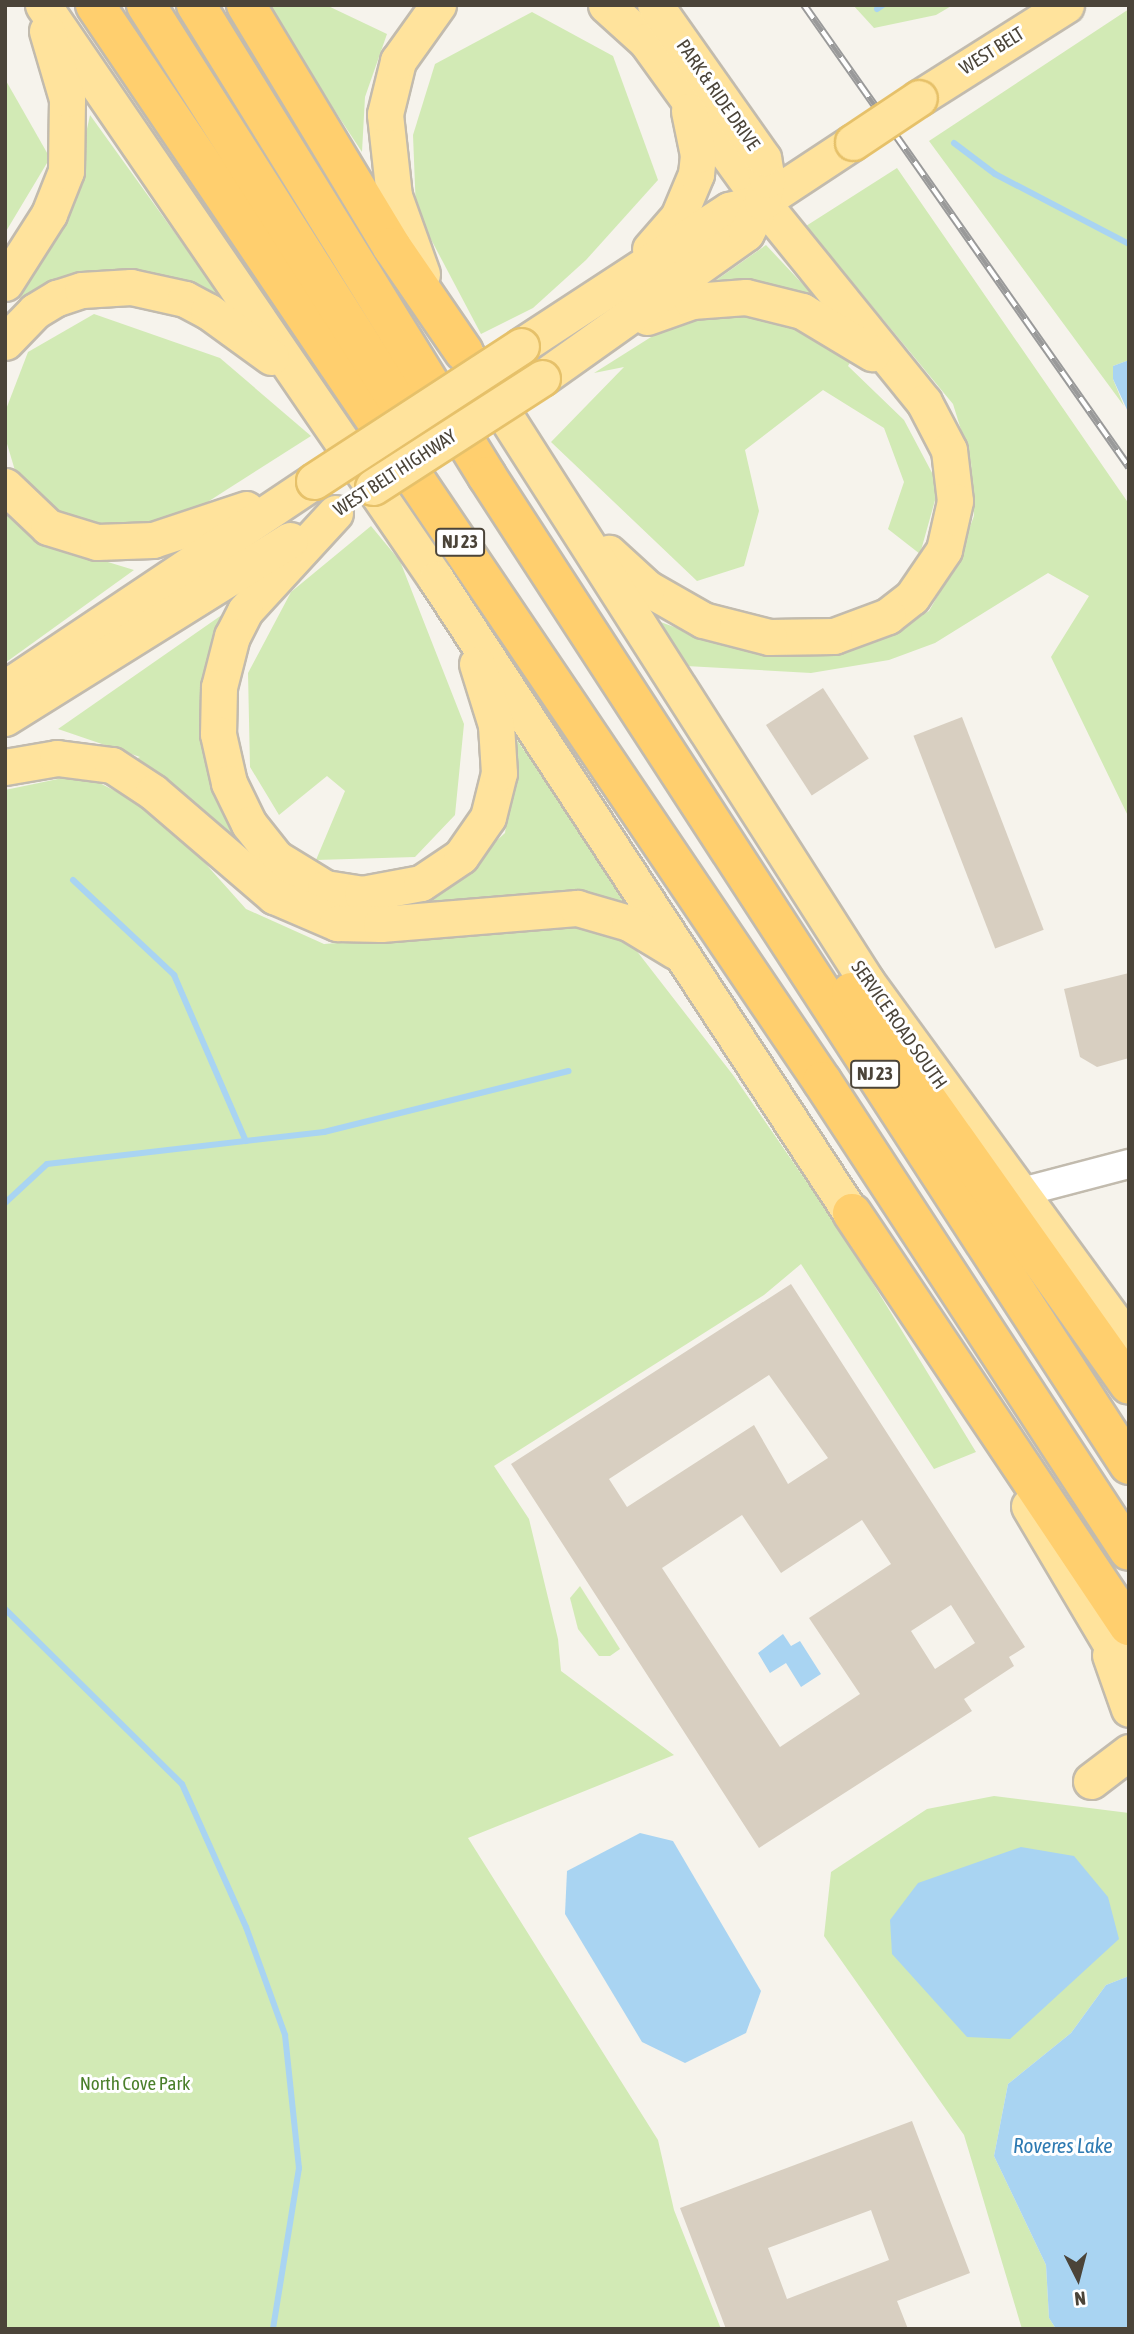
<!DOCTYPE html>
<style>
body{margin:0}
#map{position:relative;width:1134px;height:2334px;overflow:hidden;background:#f6f3ec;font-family:"Asap Condensed",sans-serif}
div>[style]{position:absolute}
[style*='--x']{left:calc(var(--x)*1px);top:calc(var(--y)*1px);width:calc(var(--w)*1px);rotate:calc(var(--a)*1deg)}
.green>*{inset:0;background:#d2eab5}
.water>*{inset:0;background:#a9d4f2}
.stream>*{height:6px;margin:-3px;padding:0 3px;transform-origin:3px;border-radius:3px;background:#a9d4f2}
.building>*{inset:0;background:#d8cfc1;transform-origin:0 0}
.roads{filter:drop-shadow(2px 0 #c2bbae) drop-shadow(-2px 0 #c2bbae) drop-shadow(0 2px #c2bbae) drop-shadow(0 -2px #c2bbae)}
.minor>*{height:28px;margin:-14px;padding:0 14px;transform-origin:14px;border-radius:14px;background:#fff}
.major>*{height:35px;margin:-17.5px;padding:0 17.5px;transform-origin:17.5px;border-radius:17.5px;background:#ffe39c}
.highway>*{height:38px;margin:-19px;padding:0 19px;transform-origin:19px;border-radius:19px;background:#ffcf6e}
.rail>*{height:8px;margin-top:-4px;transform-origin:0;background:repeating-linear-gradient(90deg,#fff 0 16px,#9a9a9a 0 32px);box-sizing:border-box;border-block:2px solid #9a9a9a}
.bridges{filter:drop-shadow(2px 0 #e6c16a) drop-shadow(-2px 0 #e6c16a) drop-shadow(0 2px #e6c16a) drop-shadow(0 -2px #e6c16a)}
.major-bridge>*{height:35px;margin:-17.5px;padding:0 17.5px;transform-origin:17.5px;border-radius:17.5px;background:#ffe39c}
span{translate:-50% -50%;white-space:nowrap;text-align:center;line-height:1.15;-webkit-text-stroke:6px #fff;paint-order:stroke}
.shield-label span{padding:2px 5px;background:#fff;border:2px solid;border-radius:5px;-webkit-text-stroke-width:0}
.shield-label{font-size:18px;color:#4b4439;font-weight:700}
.street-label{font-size:19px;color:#4b4439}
.park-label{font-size:19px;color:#4a7f2a}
.water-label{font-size:21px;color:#2e7ab2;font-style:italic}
.frame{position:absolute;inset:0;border:7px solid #4b4439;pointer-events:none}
.north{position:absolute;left:1043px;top:2243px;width:70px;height:70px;-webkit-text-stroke:5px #fff;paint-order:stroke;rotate:174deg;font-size:19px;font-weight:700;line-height:28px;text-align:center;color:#4b4439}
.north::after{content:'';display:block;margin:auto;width:24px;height:32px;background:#4b4439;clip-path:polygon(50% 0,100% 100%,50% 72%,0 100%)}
</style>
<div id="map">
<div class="green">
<div style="clip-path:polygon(265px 5px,326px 5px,387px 34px,365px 97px,362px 152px)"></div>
<div style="clip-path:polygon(853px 5px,953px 5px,936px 15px,874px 28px)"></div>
<div style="clip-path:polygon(1129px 9px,1129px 360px,1113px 366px,1113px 379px,1124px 406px,929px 141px)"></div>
<div style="clip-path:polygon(532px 12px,613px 56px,658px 180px,586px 260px,533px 308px,481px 334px,416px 211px,413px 135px,435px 64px)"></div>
<div style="clip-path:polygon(5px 79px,50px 158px,5px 233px)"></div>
<div style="clip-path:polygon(90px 115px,231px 311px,142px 280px,12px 312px,69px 212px)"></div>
<div style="clip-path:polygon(897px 168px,1129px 504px,1129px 818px,1051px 657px,1089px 596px,1048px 573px,935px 643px,889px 660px,811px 673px,686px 666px,655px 620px,726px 646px,801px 655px,884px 638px,929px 611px,955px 566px,974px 516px,971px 462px,953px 404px,806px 226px)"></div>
<div style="clip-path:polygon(766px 245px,827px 310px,705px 288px)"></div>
<div style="clip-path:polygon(94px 314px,220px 358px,311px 436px,173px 524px,97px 528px,22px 494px,5px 437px,5px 412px,28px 352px)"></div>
<div style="clip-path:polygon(771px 316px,855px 354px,848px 366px,904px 420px,939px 486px,920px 554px,888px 529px,904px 482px,884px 428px,823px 390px,745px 450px,759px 511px,744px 566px,697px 581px,551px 442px,624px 367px,594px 373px,659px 332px,709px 317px)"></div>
<div style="clip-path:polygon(5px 499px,39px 541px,134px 570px,5px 663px)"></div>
<div style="clip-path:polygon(371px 526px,400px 561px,464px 724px,455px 815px,415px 857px,316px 860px,345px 791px,327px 776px,279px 815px,250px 767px,248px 673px,291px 592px)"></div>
<div style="clip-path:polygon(239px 603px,208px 767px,253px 865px,129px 762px,140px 757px,58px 729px)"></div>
<div style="clip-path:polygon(517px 740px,640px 919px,418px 912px,505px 833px)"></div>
<div style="clip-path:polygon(82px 774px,162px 815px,246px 909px,324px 944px,568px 925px,629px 941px,733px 1075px,844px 1236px,976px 1452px,934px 1469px,801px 1264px,764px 1295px,494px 1466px,529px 1519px,558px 1639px,561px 1671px,674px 1755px,468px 1838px,658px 2140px,674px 2210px,721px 2329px,5px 2329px,5px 790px)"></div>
<div style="clip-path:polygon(580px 1586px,620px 1649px,610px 1656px,599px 1656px,578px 1629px,570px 1598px)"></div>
<div style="clip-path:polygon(994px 1796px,1129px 1813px,1129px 1976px,1106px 1985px,1071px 2033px,1008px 2084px,994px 2156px,1046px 2265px,1049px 2318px,1056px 2329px,1022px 2329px,964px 2135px,824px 1936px,831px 1872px,927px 1809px)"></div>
</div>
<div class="water">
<div style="clip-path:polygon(1129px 360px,1129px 414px,1113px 379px,1113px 366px)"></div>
<div style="clip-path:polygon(783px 1634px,791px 1646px,800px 1641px,821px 1674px,801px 1687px,786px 1663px,770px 1673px,758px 1653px)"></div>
<div style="clip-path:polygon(640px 1833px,673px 1841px,761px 1991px,746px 2033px,685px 2063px,642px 2042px,565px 1914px,567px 1871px)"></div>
<div style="clip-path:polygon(1021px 1847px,1074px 1856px,1108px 1897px,1119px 1939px,1010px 2039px,967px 2037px,892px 1954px,890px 1920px,918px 1883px)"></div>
<div style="clip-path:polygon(1129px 1976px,1129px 2329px,1056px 2329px,1049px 2318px,1046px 2265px,994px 2156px,1008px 2084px,1071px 2033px,1106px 1985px)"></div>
</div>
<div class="stream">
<div style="--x:877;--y:9;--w:7;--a:-34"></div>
<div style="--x:954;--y:143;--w:51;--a:37.1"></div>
<div style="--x:995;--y:174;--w:151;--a:27.6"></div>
<div style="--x:73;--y:880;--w:139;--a:43.2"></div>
<div style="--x:174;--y:975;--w:181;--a:66.6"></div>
<div style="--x:5;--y:1203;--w:57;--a:-42.9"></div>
<div style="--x:47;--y:1164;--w:279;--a:-6.6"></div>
<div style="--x:324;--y:1132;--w:252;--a:-14"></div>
<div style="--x:5;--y:1609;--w:249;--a:44.7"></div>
<div style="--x:182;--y:1784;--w:157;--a:65.9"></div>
<div style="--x:246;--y:1927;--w:115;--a:70.1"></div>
<div style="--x:285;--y:2035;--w:134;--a:84"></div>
<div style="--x:299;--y:2168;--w:163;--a:99.2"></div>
</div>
<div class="building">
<div style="left:823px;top:688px;width:84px;height:68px;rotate:57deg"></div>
<div style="left:962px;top:717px;width:228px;height:52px;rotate:69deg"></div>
<div style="clip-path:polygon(1129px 973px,1129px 1058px,1097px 1067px,1080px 1057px,1064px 989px)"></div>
<div style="clip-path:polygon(evenodd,791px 1284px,1025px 1647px,1009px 1657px,1014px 1666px,964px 1699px,972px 1711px,759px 1848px,511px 1464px,791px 1284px,769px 1375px,828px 1458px,788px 1484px,754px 1425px,627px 1507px,609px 1479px,769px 1375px,791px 1284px,742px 1515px,781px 1573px,862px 1520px,891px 1564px,809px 1618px,860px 1694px,780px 1747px,662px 1568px,742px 1515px,791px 1284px,951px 1605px,975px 1643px,935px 1669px,911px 1631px,951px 1605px)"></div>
<div style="clip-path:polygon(evenodd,912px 2121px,970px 2273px,897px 2301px,908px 2329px,726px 2329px,680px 2208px,912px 2121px,871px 2210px,889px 2260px,787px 2299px,768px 2248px,871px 2210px)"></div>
</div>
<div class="roads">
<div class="minor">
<div style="--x:1022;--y:1192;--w:111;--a:-14.7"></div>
</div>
<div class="major">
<div style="--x:43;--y:5;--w:696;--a:55.6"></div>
<div style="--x:436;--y:579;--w:785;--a:56.8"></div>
<div style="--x:606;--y:5;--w:54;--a:42"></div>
<div style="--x:646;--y:41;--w:198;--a:54.2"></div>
<div style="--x:762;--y:202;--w:257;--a:51"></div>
<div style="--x:924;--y:402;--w:54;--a:62.5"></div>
<div style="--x:949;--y:450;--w:51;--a:83.3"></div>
<div style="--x:955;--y:501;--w:50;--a:102.7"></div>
<div style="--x:944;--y:550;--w:57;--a:124.2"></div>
<div style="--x:912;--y:597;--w:31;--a:142"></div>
<div style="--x:888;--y:616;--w:58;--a:159.7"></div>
<div style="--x:834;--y:636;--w:65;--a:179.1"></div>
<div style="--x:769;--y:637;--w:68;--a:-165.6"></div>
<div style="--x:703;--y:620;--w:64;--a:-150.3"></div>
<div style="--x:647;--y:588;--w:52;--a:-137.4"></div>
<div style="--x:919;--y:98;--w:174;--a:-32.3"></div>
<div style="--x:650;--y:249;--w:43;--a:-48.8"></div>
<div style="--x:678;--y:217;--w:47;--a:-67.3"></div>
<div style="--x:696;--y:174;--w:19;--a:-84"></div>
<div style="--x:698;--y:155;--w:45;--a:-101.6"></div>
<div style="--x:422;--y:274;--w:83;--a:-109.7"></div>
<div style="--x:394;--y:196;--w:82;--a:-96.3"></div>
<div style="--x:385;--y:114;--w:55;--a:-76.2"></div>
<div style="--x:398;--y:61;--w:69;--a:-54.5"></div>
<div style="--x:5;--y:283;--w:82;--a:-57.5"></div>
<div style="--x:49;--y:214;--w:46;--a:-68.4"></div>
<div style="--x:66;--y:171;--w:72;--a:-89.2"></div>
<div style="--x:67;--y:99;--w:71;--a:-106.4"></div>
<div style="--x:647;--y:317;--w:48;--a:-19.6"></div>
<div style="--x:692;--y:301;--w:54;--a:-4.2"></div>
<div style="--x:746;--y:297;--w:58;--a:14"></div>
<div style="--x:802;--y:311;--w:82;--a:31"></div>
<div style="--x:5;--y:342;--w:43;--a:-45.9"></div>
<div style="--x:35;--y:311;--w:26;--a:-31"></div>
<div style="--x:57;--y:298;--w:26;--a:-18"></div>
<div style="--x:82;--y:290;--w:49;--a:-3.5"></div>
<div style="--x:131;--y:287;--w:55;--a:12.5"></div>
<div style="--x:185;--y:299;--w:26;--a:28"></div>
<div style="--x:208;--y:311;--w:78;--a:36.1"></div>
<div style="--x:521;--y:346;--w:249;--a:-33.2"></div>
<div style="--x:729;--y:210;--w:34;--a:-14"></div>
<div style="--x:762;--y:202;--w:109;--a:-33.4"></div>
<div style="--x:462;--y:348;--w:752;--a:57.43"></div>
<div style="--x:867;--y:982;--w:444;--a:53.9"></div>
<div style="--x:542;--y:378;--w:250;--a:-35.4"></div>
<div style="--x:746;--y:233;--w:35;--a:-63"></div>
<div style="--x:762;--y:202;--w:23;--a:-77"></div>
<div style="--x:767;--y:180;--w:22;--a:-100"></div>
<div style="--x:763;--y:158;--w:187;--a:-125.2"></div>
<div style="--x:5;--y:486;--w:59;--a:43.6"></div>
<div style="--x:48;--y:527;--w:51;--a:17"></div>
<div style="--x:97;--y:542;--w:56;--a:-2"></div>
<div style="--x:153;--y:540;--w:98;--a:-18.4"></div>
<div style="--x:335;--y:513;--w:133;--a:132.6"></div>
<div style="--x:245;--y:611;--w:28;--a:117"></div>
<div style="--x:232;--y:636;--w:53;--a:104.3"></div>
<div style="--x:219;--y:687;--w:47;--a:91.2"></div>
<div style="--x:218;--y:734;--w:50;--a:77.3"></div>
<div style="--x:229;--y:783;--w:46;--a:64"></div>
<div style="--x:249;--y:824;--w:43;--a:51.5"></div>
<div style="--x:276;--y:858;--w:57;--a:31.5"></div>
<div style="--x:325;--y:888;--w:37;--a:9"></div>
<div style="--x:362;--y:894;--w:60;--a:-10.6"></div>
<div style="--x:421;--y:883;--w:48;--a:-34"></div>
<div style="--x:461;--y:856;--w:47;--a:-55.3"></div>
<div style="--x:488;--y:817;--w:45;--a:-76"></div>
<div style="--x:499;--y:773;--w:48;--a:-93.6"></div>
<div style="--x:496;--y:725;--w:64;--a:-107.3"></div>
<div style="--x:5;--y:688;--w:372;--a:-33.8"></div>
<div style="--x:5;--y:718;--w:336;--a:-32"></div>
<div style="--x:5;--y:767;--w:53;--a:-9.8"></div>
<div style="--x:57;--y:758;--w:55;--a:7.3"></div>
<div style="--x:112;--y:765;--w:49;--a:33.4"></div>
<div style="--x:153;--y:792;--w:160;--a:40.7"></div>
<div style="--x:274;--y:896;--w:69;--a:23.2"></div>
<div style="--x:337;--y:923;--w:44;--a:1.3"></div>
<div style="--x:381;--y:924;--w:197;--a:-4.7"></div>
<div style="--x:577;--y:908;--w:54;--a:16.1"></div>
<div style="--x:629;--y:923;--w:54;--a:31.3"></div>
<div style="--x:1029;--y:1506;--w:196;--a:59.4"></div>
<div style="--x:1110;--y:1655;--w:57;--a:70.6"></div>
<div style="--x:1091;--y:1781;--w:48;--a:-37.3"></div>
</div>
<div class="highway">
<div style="--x:95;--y:5;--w:1299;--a:55.96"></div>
<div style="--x:822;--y:1081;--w:561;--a:56.85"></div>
<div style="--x:146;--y:5;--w:526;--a:57.58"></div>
<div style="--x:196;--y:5;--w:554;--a:58.29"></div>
<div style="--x:487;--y:476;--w:1179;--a:57.01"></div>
<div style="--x:246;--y:5;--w:283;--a:58.9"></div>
<div style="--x:392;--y:247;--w:127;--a:55.6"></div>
<div style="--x:851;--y:992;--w:481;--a:54.7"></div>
<div style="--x:852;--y:1213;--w:497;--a:56.2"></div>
</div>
</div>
<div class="rail">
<div style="--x:804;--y:5;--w:565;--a:54.88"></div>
</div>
<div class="bridges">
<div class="major-bridge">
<div style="--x:853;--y:142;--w:79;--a:-33.7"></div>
<div style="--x:314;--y:481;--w:247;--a:-33.1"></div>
<div style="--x:373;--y:487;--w:201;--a:-32.8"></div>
</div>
</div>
<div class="shield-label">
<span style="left:460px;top:542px">NJ 23</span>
<span style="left:875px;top:1074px">NJ 23</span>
</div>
<div class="street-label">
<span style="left:992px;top:51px;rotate:-32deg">WEST BELT</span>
<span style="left:718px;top:95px;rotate:55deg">PARK &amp; RIDE DRIVE</span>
<span style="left:395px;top:473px;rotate:-33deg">WEST BELT HIGHWAY</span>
<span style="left:899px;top:1025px;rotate:55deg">SERVICE ROAD SOUTH</span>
</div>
<div class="park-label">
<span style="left:135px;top:2084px">North Cove Park</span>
</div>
<div class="water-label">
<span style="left:1063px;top:2145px">Roveres Lake</span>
</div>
<div class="frame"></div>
<div class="north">N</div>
</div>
